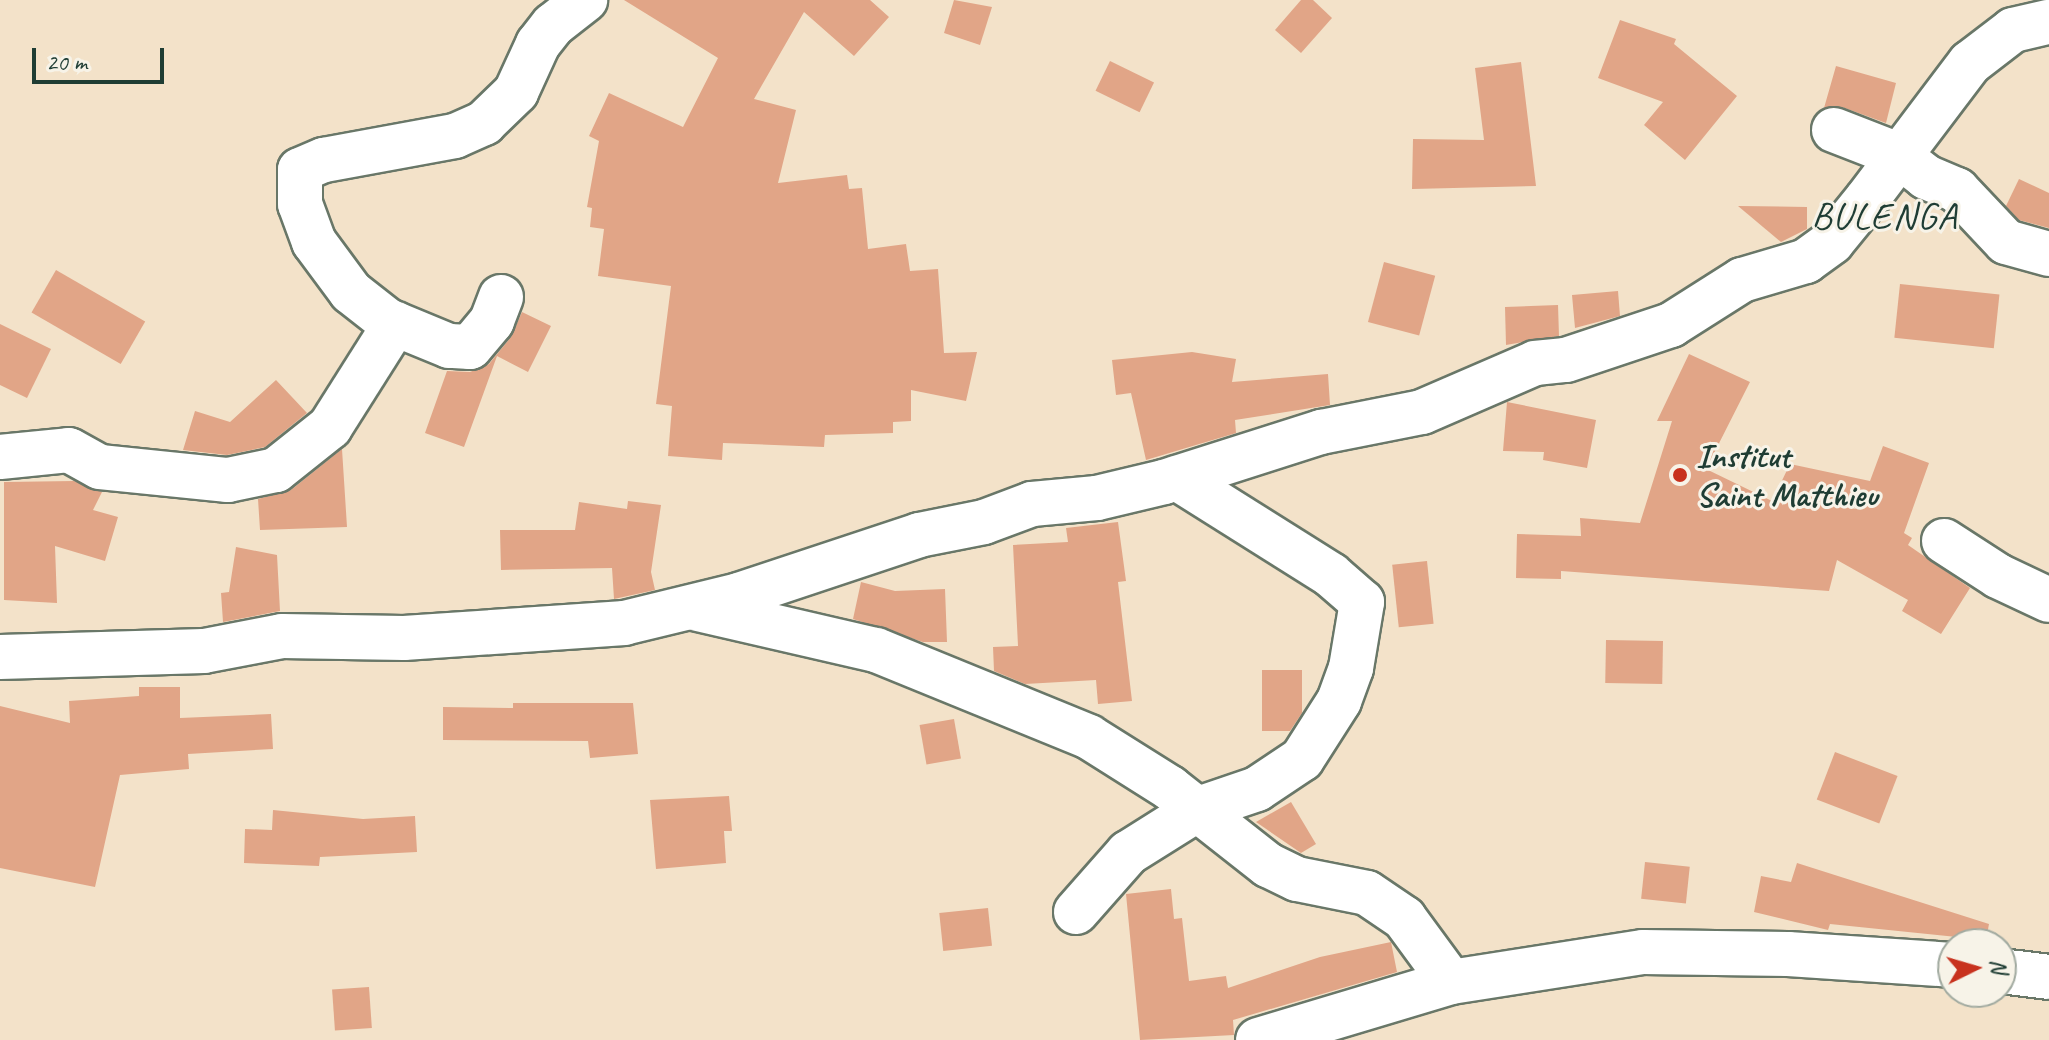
<!DOCTYPE html>
<style>
body{margin:0}
#map{position:relative;width:2049px;height:1040px;overflow:hidden;background:#f3e2c9;font-family:Caveat,sans-serif}
div>[style]{position:absolute}
[style*='--x']{left:calc(var(--x)*1px);top:calc(var(--y)*1px);width:calc(var(--w)*1px);rotate:calc(var(--a)*1deg)}
.building>*{inset:0;background:#e1a587;transform-origin:0 0}
.roads{filter:drop-shadow(2px 0 #697768) drop-shadow(-2px 0 #697768) drop-shadow(0 2px #697768) drop-shadow(0 -2px #697768)}
.minor>*{height:44px;margin:-22px;padding:0 22px;transform-origin:22px;border-radius:22px;background:#fff}
.tertiary>*{height:44px;margin:-22px;padding:0 22px;transform-origin:22px;border-radius:22px;background:#fff}
.dots>*{width:22px;height:22px;translate:-50% -50%;box-sizing:border-box;border:4px solid #f7f3e8;border-radius:50%}
span{translate:-50% -50%;white-space:nowrap;text-align:center;line-height:1.15;-webkit-text-stroke:6px #f7f3e8;paint-order:stroke}
.poi-label{font-size:34px;color:#1f3d34;font-weight:700}
.left{translate:0 -50%;text-align:left}
.quarter-label{font-size:38px;color:#1f3d34;letter-spacing:2px}
.north{position:absolute;left:1937px;top:928px;width:80px;height:80px;box-sizing:border-box;background:#f7f3e8;border:2px solid #a1aaa0;border-radius:50%;rotate:85deg;font-size:22px;font-weight:700;line-height:32px;text-align:center;color:#1f3d34}
.north::after{content:'';display:block;margin:auto;width:28px;height:36px;background:#c8321e;clip-path:polygon(50% 0,100% 100%,50% 72%,0 100%)}
.scale{position:absolute;left:32px;top:48px;width:132px;height:36px;box-sizing:border-box;border:4px solid #1f3d34;border-top:0;padding-left:10px;font-size:24px;line-height:28px;white-space:nowrap;color:#1f3d34;-webkit-text-stroke:6px #f7f3e8;paint-order:stroke}
</style>
<div id="map">
<div class="building">
<div style="clip-path:polygon(624px 0,870px 0,889px 17px,854px 56px,804px 12px,754px 99px,796px 110px,778px 183px,847px 175px,849px 189px,862px 188px,868px 249px,906px 244px,910px 271px,938px 269px,944px 353px,977px 352px,966px 401px,911px 390px,911px 421px,893px 422px,893px 433px,825px 435px,824px 447px,723px 443px,722px 460px,668px 456px,672px 406px,656px 404px,671px 286px,598px 276px,604px 229px,590px 227px,592px 208px,587px 207px,599px 141px,589px 136px,609px 93px,683px 127px,718px 58px)"></div>
<div style="clip-path:polygon(954px 0,992px 7px,980px 45px,944px 33px)"></div>
<div style="clip-path:polygon(1301px 0,1313px 0,1332px 18px,1301px 53px,1275px 30px)"></div>
<div style="clip-path:polygon(1620px 20px,1676px 39px,1674px 44px,1737px 96px,1685px 160px,1644px 125px,1663px 102px,1598px 78px)"></div>
<div style="left:1110px;top:61px;width:49px;height:33px;rotate:26deg"></div>
<div style="clip-path:polygon(1521px 62px,1536px 186px,1412px 189px,1413px 139px,1484px 140px,1475px 68px)"></div>
<div style="clip-path:polygon(1836px 66px,1896px 83px,1886px 123px,1842px 107px,1824px 108px)"></div>
<div style="clip-path:polygon(2019px 179px,2049px 193px,2049px 228px,2019px 220px,2006px 206px)"></div>
<div style="clip-path:polygon(1738px 206px,1807px 207px,1807px 229px,1781px 242px)"></div>
<div style="left:1384px;top:262px;width:53px;height:62px;rotate:15deg"></div>
<div style="left:56px;top:270px;width:103px;height:49px;rotate:30deg"></div>
<div style="left:1900px;top:284px;width:100px;height:54px;rotate:6deg"></div>
<div style="clip-path:polygon(1618px 291px,1620px 316px,1575px 328px,1572px 295px)"></div>
<div style="clip-path:polygon(1558px 305px,1559px 336px,1506px 345px,1505px 307px)"></div>
<div style="clip-path:polygon(522px 312px,551px 326px,528px 372px,497px 356px,464px 447px,425px 433px,447px 371px,470px 372px,489px 364px,511px 337px)"></div>
<div style="clip-path:polygon(0 324px,51px 349px,27px 398px,0 385px)"></div>
<div style="clip-path:polygon(1192px 352px,1236px 359px,1232px 382px,1328px 374px,1330px 405px,1235px 420px,1236px 433px,1146px 460px,1131px 393px,1116px 395px,1112px 360px)"></div>
<div style="clip-path:polygon(1689px 354px,1750px 382px,1706px 469px,1772px 501px,1790px 464px,1870px 481px,1883px 446px,1929px 463px,1904px 533px,1912px 538px,1908px 545px,1970px 588px,1941px 634px,1902px 611px,1908px 600px,1837px 560px,1829px 591px,1561px 571px,1561px 579px,1516px 578px,1517px 534px,1581px 536px,1580px 518px,1640px 523px,1672px 421px,1657px 421px)"></div>
<div style="clip-path:polygon(276px 380px,307px 413px,265px 447px,227px 455px,183px 450px,195px 411px,230px 422px)"></div>
<div style="clip-path:polygon(1507px 402px,1596px 420px,1587px 468px,1543px 460px,1544px 452px,1503px 451px)"></div>
<div style="clip-path:polygon(342px 449px,347px 527px,260px 530px,258px 499px,291px 490px)"></div>
<div style="clip-path:polygon(74px 481px,102px 492px,93px 510px,118px 517px,105px 561px,55px 546px,57px 603px,4px 600px,4px 482px)"></div>
<div style="clip-path:polygon(628px 501px,661px 505px,651px 572px,655px 590px,614px 599px,612px 568px,501px 570px,500px 530px,575px 530px,579px 502px,627px 509px)"></div>
<div style="clip-path:polygon(1118px 522px,1126px 581px,1118px 582px,1132px 701px,1098px 704px,1096px 680px,1025px 684px,994px 671px,993px 647px,1018px 646px,1013px 545px,1068px 542px,1066px 528px)"></div>
<div style="clip-path:polygon(236px 547px,277px 555px,280px 611px,223px 622px,221px 593px,229px 592px)"></div>
<div style="left:1427px;top:561px;width:63px;height:35px;rotate:84deg"></div>
<div style="clip-path:polygon(861px 582px,895px 591px,945px 589px,947px 642px,923px 642px,853px 619px)"></div>
<div style="left:1606px;top:640px;width:57px;height:43px;rotate:1deg"></div>
<div style="clip-path:polygon(1262px 670px,1302px 670px,1302px 713px,1290px 731px,1262px 731px)"></div>
<div style="clip-path:polygon(139px 687px,180px 687px,180px 718px,271px 714px,273px 749px,188px 754px,189px 769px,120px 775px,95px 887px,0 868px,0 706px,70px 723px,69px 701px,139px 696px)"></div>
<div style="clip-path:polygon(513px 703px,633px 703px,638px 754px,590px 758px,588px 741px,443px 740px,443px 707px,513px 708px)"></div>
<div style="left:954px;top:719px;width:40px;height:35px;rotate:80deg"></div>
<div style="left:1835px;top:752px;width:67px;height:51px;rotate:21deg"></div>
<div style="clip-path:polygon(729px 796px,732px 831px,724px 831px,726px 863px,656px 869px,650px 800px)"></div>
<div style="clip-path:polygon(1291px 802px,1316px 844px,1301px 853px,1256px 822px)"></div>
<div style="clip-path:polygon(273px 810px,363px 819px,415px 816px,417px 852px,320px 857px,319px 866px,244px 863px,245px 829px,272px 830px)"></div>
<div style="left:1645px;top:862px;width:45px;height:37px;rotate:6deg"></div>
<div style="clip-path:polygon(1797px 863px,1989px 924px,1986px 940px,1830px 924px,1828px 930px,1754px 912px,1761px 876px,1791px 882px)"></div>
<div style="clip-path:polygon(1171px 889px,1174px 919px,1182px 918px,1189px 981px,1226px 976px,1228px 988px,1320px 957px,1391px 942px,1397px 972px,1233px 1020px,1234px 1035px,1140px 1040px,1126px 894px)"></div>
<div style="left:988px;top:908px;width:38px;height:49px;rotate:84deg"></div>
<div style="left:369px;top:987px;width:41px;height:37px;rotate:86deg"></div>
</div>
<div class="roads">
<div class="minor">
<div style="--x:1834;--y:130;--w:69;--a:21.3"></div>
<div style="--x:1898;--y:155;--w:36;--a:38"></div>
<div style="--x:1926;--y:177;--w:34;--a:23"></div>
<div style="--x:1957;--y:190;--w:71;--a:46.7"></div>
<div style="--x:2006;--y:242;--w:45;--a:15.6"></div>
<div style="--x:501;--y:297;--w:26;--a:111"></div>
<div style="--x:492;--y:321;--w:34;--a:130"></div>
<div style="--x:470;--y:347;--w:21;--a:-177"></div>
<div style="--x:449;--y:346;--w:66;--a:-157.7"></div>
<div style="--x:388;--y:321;--w:47;--a:-141.9"></div>
<div style="--x:351;--y:292;--w:62;--a:-126.5"></div>
<div style="--x:314;--y:242;--w:40;--a:-110.2"></div>
<div style="--x:300;--y:204;--w:34;--a:-90"></div>
<div style="--x:300;--y:170;--w:26;--a:-23"></div>
<div style="--x:324;--y:160;--w:133;--a:-10.4"></div>
<div style="--x:455;--y:136;--w:32;--a:-24"></div>
<div style="--x:484;--y:123;--w:45;--a:-44.1"></div>
<div style="--x:516;--y:92;--w:53;--a:-65.4"></div>
<div style="--x:538;--y:44;--w:24;--a:-52"></div>
<div style="--x:553;--y:25;--w:41;--a:-38"></div>
<div style="--x:0;--y:457;--w:69;--a:-5.8"></div>
<div style="--x:69;--y:450;--w:35;--a:29"></div>
<div style="--x:100;--y:467;--w:129;--a:5.8"></div>
<div style="--x:228;--y:480;--w:49;--a:-11.8"></div>
<div style="--x:276;--y:470;--w:69;--a:-38.5"></div>
<div style="--x:330;--y:427;--w:122;--a:-57.7"></div>
<div style="--x:1944;--y:541;--w:64;--a:32.9"></div>
<div style="--x:1998;--y:576;--w:56;--a:25.2"></div>
<div style="--x:698;--y:609;--w:183;--a:13"></div>
<div style="--x:876;--y:650;--w:230;--a:22.2"></div>
<div style="--x:1089;--y:737;--w:96;--a:32.2"></div>
<div style="--x:1170;--y:788;--w:125;--a:38.2"></div>
<div style="--x:1268;--y:865;--w:32;--a:26"></div>
<div style="--x:1297;--y:879;--w:71;--a:11.3"></div>
<div style="--x:1367;--y:893;--w:45;--a:34"></div>
<div style="--x:1404;--y:918;--w:79;--a:53.7"></div>
<div style="--x:0;--y:657;--w:204;--a:-1.7"></div>
<div style="--x:204;--y:651;--w:79;--a:-10.9"></div>
<div style="--x:282;--y:636;--w:122;--a:0.9"></div>
<div style="--x:404;--y:638;--w:221;--a:-3.9"></div>
<div style="--x:624;--y:623;--w:118;--a:-13.7"></div>
<div style="--x:739;--y:595;--w:190;--a:-18.4"></div>
<div style="--x:919;--y:535;--w:66;--a:-11.3"></div>
<div style="--x:984;--y:522;--w:51;--a:-20.6"></div>
<div style="--x:1032;--y:504;--w:65;--a:-5.3"></div>
<div style="--x:1097;--y:498;--w:69;--a:-13.4"></div>
<div style="--x:1164;--y:482;--w:165;--a:-17.7"></div>
<div style="--x:1321;--y:432;--w:103;--a:-11.2"></div>
<div style="--x:1422;--y:412;--w:123;--a:-23.4"></div>
<div style="--x:1535;--y:363;--w:31;--a:-6"></div>
<div style="--x:1566;--y:360;--w:111;--a:-18.4"></div>
<div style="--x:1671;--y:325;--w:84;--a:-32.4"></div>
<div style="--x:1742;--y:280;--w:67;--a:-16.5"></div>
<div style="--x:1806;--y:261;--w:32;--a:-36"></div>
<div style="--x:1832;--y:242;--w:55;--a:-50.9"></div>
<div style="--x:1867;--y:199;--w:171;--a:-52.9"></div>
<div style="--x:1970;--y:63;--w:54;--a:-37.5"></div>
<div style="--x:2013;--y:30;--w:37;--a:-13"></div>
<div style="--x:1076;--y:912;--w:79;--a:-48.6"></div>
<div style="--x:1128;--y:853;--w:83;--a:-32.2"></div>
<div style="--x:1198;--y:809;--w:62;--a:-18.7"></div>
<div style="--x:1257;--y:789;--w:54;--a:-33.7"></div>
<div style="--x:1302;--y:759;--w:69;--a:-57.5"></div>
<div style="--x:1339;--y:701;--w:35;--a:-70"></div>
<div style="--x:1351;--y:668;--w:67;--a:-80.5"></div>
<div style="--x:1362;--y:602;--w:41;--a:-138.9"></div>
<div style="--x:1331;--y:575;--w:182;--a:-147.8"></div>
</div>
<div class="tertiary">
<div style="--x:2001;--y:971;--w:48;--a:7.1"></div>
<div style="--x:1258;--y:1040;--w:202;--a:-16.7"></div>
<div style="--x:1451;--y:982;--w:194;--a:-8.9"></div>
<div style="--x:1643;--y:952;--w:145;--a:0.8"></div>
<div style="--x:1788;--y:954;--w:165;--a:3.8"></div>
</div>
</div>
<div class="dots">
<div style="left:1680px;top:475px;background:#c8321e"></div>
</div>
<div class="poi-label">
<span class="left" style="left:1696px;top:475px">Institut<br>Saint Matthieu</span>
</div>
<div class="quarter-label">
<span style="left:1885px;top:216px">BULENGA</span>
</div>
<div class="north">N</div>
<div class="scale">20 m</div>
</div>
